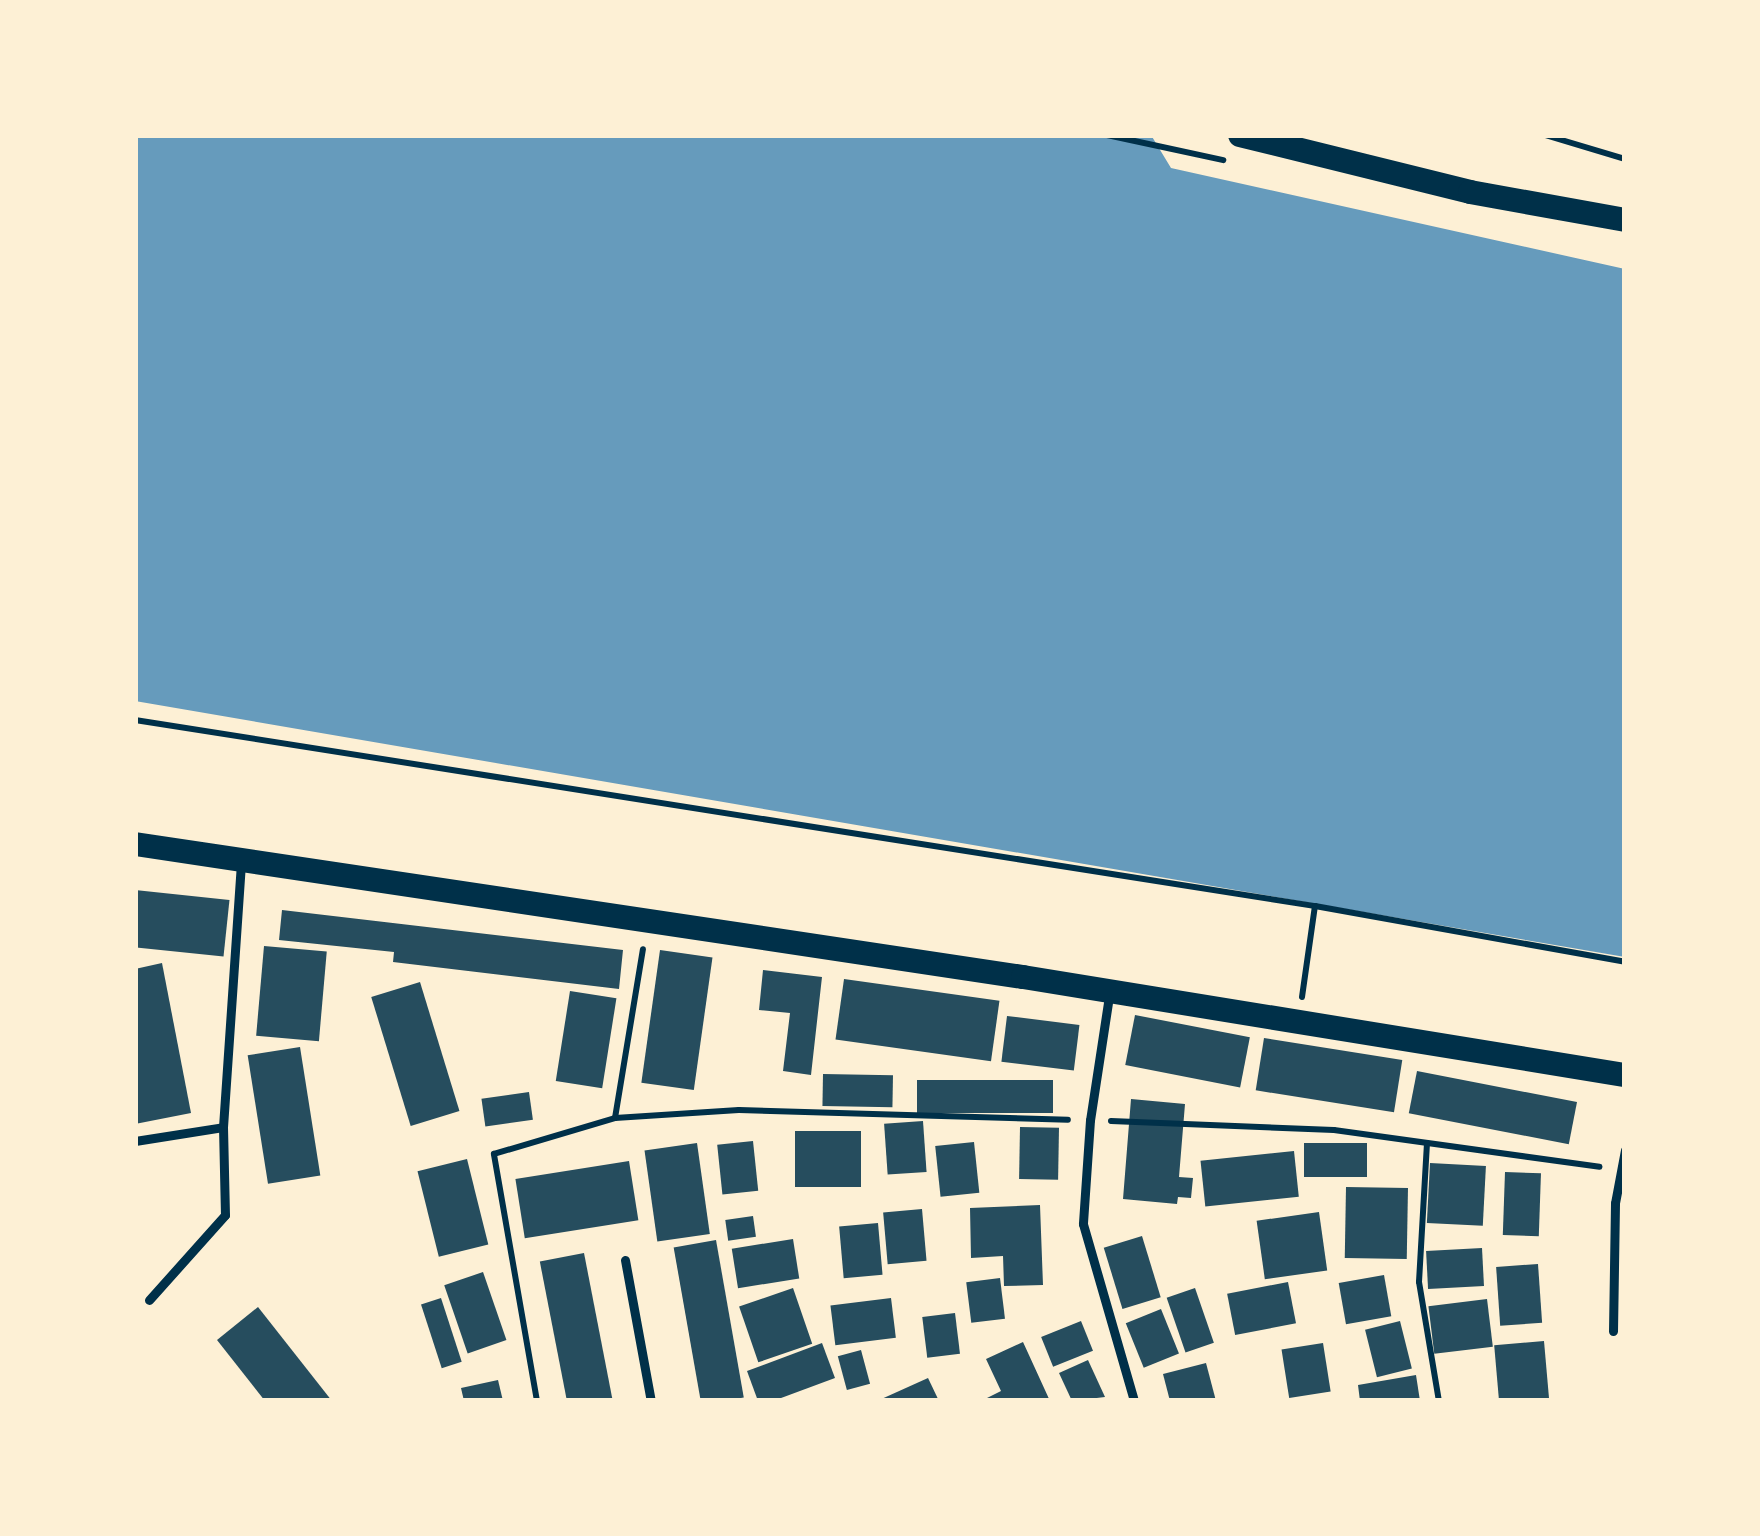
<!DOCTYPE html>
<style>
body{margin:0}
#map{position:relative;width:1760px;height:1536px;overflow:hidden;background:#fdf0d5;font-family:Montserrat,sans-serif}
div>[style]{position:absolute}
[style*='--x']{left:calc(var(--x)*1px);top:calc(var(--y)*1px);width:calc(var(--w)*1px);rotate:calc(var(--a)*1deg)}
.water>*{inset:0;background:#669bbc}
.building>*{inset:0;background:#264d5e;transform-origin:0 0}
.path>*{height:6px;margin:-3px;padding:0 3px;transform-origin:3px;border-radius:3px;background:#003049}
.service>*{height:9px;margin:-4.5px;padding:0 4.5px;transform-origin:4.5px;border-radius:4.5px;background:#003049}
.secondary>*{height:24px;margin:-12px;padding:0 12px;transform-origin:12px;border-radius:12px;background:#003049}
span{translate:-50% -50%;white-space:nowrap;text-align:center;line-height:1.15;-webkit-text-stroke:10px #fdf0d5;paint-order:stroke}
.frame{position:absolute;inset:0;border:138px solid #fdf0d5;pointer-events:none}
</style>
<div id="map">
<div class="water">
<div style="clip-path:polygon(135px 135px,1151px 135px,1171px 168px,1625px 269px,1625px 957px,135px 701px)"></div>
</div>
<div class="building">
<div style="left:135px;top:890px;width:95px;height:57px;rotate:6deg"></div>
<div style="clip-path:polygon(282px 910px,623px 950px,619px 989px,393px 962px,394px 952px,279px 940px)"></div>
<div style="left:264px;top:946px;width:63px;height:90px;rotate:5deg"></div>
<div style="left:660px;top:950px;width:53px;height:134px;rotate:8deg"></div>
<div style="clip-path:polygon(162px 963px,191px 1113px,135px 1124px,135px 969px)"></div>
<div style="clip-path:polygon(763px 970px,822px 977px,811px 1075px,783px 1071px,790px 1013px,759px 1010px)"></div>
<div style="left:844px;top:979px;width:157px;height:61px;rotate:8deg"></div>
<div style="left:420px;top:982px;width:135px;height:51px;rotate:73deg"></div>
<div style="left:570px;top:991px;width:47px;height:91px;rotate:9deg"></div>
<div style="left:1135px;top:1015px;width:117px;height:51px;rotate:11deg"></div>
<div style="left:1007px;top:1016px;width:73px;height:46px;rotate:7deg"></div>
<div style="left:1264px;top:1038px;width:140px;height:53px;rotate:9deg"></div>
<div style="left:300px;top:1047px;width:130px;height:53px;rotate:81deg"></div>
<div style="left:1417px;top:1071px;width:163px;height:43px;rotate:11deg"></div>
<div style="left:823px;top:1074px;width:70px;height:32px;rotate:1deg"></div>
<div style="left:1053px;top:1080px;width:33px;height:136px;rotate:90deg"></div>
<div style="left:529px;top:1092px;width:28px;height:48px;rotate:82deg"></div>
<div style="clip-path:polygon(1131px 1099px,1185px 1104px,1179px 1177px,1193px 1178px,1191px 1198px,1178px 1197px,1177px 1204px,1123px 1199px)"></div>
<div style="left:923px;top:1121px;width:51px;height:39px;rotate:86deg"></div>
<div style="left:1020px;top:1127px;width:39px;height:52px;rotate:1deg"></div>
<div style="left:795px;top:1131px;width:66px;height:56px"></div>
<div style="left:753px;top:1141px;width:50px;height:36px;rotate:84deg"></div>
<div style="left:974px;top:1142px;width:51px;height:39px;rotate:84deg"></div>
<div style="left:697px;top:1143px;width:92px;height:53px;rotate:82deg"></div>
<div style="left:1304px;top:1143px;width:63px;height:34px"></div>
<div style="left:1294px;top:1151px;width:46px;height:94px;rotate:84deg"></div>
<div style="left:467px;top:1159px;width:88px;height:51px;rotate:76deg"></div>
<div style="left:629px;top:1161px;width:60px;height:115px;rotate:81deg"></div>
<div style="left:1430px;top:1163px;width:56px;height:60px;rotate:3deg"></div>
<div style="left:1505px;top:1172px;width:36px;height:63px;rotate:2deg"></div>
<div style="left:1346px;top:1187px;width:62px;height:71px;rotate:1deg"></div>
<div style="clip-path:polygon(1040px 1205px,1043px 1285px,1004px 1286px,1003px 1256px,971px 1258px,970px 1208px)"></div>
<div style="left:922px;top:1209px;width:52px;height:39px;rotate:85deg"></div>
<div style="left:1319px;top:1212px;width:59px;height:63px;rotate:82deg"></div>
<div style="left:753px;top:1216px;width:21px;height:28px;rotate:82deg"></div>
<div style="left:878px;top:1223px;width:52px;height:39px;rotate:85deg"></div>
<div style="left:1142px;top:1236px;width:64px;height:40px;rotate:73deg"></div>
<div style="left:793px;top:1239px;width:40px;height:62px;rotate:81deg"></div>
<div style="left:716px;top:1240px;width:160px;height:43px;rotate:80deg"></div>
<div style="left:1482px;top:1248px;width:38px;height:56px;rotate:87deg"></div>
<div style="left:584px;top:1253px;width:151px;height:45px;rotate:79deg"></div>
<div style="left:1538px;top:1264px;width:59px;height:42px;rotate:86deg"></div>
<div style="left:483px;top:1272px;width:72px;height:41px;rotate:71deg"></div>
<div style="left:1384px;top:1275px;width:42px;height:46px;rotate:80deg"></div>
<div style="left:1000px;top:1278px;width:41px;height:34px;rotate:83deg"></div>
<div style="left:1288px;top:1282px;width:42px;height:62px;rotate:79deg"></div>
<div style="left:793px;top:1288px;width:59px;height:57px;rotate:71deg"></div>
<div style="left:1195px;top:1288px;width:58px;height:30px;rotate:71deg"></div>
<div style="left:441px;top:1298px;width:67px;height:21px;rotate:72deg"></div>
<div style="left:891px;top:1298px;width:40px;height:61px;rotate:83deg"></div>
<div style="left:1487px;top:1299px;width:48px;height:59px;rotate:83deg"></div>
<div style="clip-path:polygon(258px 1307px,332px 1401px,265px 1401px,217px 1340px)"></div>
<div style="left:1161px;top:1309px;width:48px;height:38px;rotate:68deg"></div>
<div style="left:955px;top:1313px;width:41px;height:33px;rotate:83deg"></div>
<div style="left:1081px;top:1321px;width:32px;height:43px;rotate:68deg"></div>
<div style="left:1400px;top:1321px;width:49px;height:36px;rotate:76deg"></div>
<div style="left:1544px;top:1341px;width:58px;height:50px;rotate:85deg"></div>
<div style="clip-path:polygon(1023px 1342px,1050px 1401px,981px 1401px,1001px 1391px,986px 1359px)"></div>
<div style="clip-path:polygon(822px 1343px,835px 1378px,773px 1401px,758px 1401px,747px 1371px)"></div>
<div style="left:1323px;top:1343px;width:49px;height:42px;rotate:81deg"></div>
<div style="left:861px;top:1350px;width:35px;height:24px;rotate:75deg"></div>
<div style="clip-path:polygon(1088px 1360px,1105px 1397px,1072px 1401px,1059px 1373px)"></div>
<div style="clip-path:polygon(1206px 1363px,1216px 1401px,1170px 1401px,1163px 1374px)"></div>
<div style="clip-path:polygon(1416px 1375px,1420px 1401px,1360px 1401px,1358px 1385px)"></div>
<div style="clip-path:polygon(928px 1378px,939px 1401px,877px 1401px)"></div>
<div style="clip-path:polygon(498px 1380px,503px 1401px,464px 1401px,461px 1388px)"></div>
</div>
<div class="path">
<div style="--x:1107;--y:135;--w:119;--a:12.2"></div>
<div style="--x:1545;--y:135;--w:84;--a:16.7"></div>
<div style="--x:135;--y:720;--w:1195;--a:8.96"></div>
<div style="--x:1315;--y:906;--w:315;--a:10.2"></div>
<div style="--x:1302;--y:997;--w:92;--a:-81.9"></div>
<div style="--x:615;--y:1118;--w:171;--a:-80.6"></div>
<div style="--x:1111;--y:1121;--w:223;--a:2.3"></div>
<div style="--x:1334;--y:1130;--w:268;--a:7.9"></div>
<div style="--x:1427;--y:1143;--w:139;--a:93.3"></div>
<div style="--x:1419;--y:1282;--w:121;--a:80.5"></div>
<div style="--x:537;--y:1401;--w:251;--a:-99.9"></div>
<div style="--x:494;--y:1154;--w:126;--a:-16.6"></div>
<div style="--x:615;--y:1118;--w:124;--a:-3.7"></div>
<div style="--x:739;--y:1110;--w:329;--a:1.7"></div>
</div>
<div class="service">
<div style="--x:1109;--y:996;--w:125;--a:98.7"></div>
<div style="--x:1090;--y:1120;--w:104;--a:93.9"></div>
<div style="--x:1083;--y:1224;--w:184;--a:73.9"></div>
<div style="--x:135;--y:1141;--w:89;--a:-9"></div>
<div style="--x:223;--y:1127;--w:265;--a:-86.1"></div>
<div style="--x:625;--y:1260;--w:143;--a:79.6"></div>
<div style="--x:149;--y:1300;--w:114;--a:-48.2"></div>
<div style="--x:225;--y:1215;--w:88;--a:-91.3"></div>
<div style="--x:1613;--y:1331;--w:128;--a:-89.1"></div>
<div style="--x:1615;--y:1203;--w:54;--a:-79.3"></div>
</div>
<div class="secondary">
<div style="--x:1240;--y:135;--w:237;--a:13.9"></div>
<div style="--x:1470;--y:192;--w:158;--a:10.2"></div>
<div style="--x:135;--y:844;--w:898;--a:8.52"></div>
<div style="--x:1023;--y:977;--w:610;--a:9.25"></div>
</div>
<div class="frame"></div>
</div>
